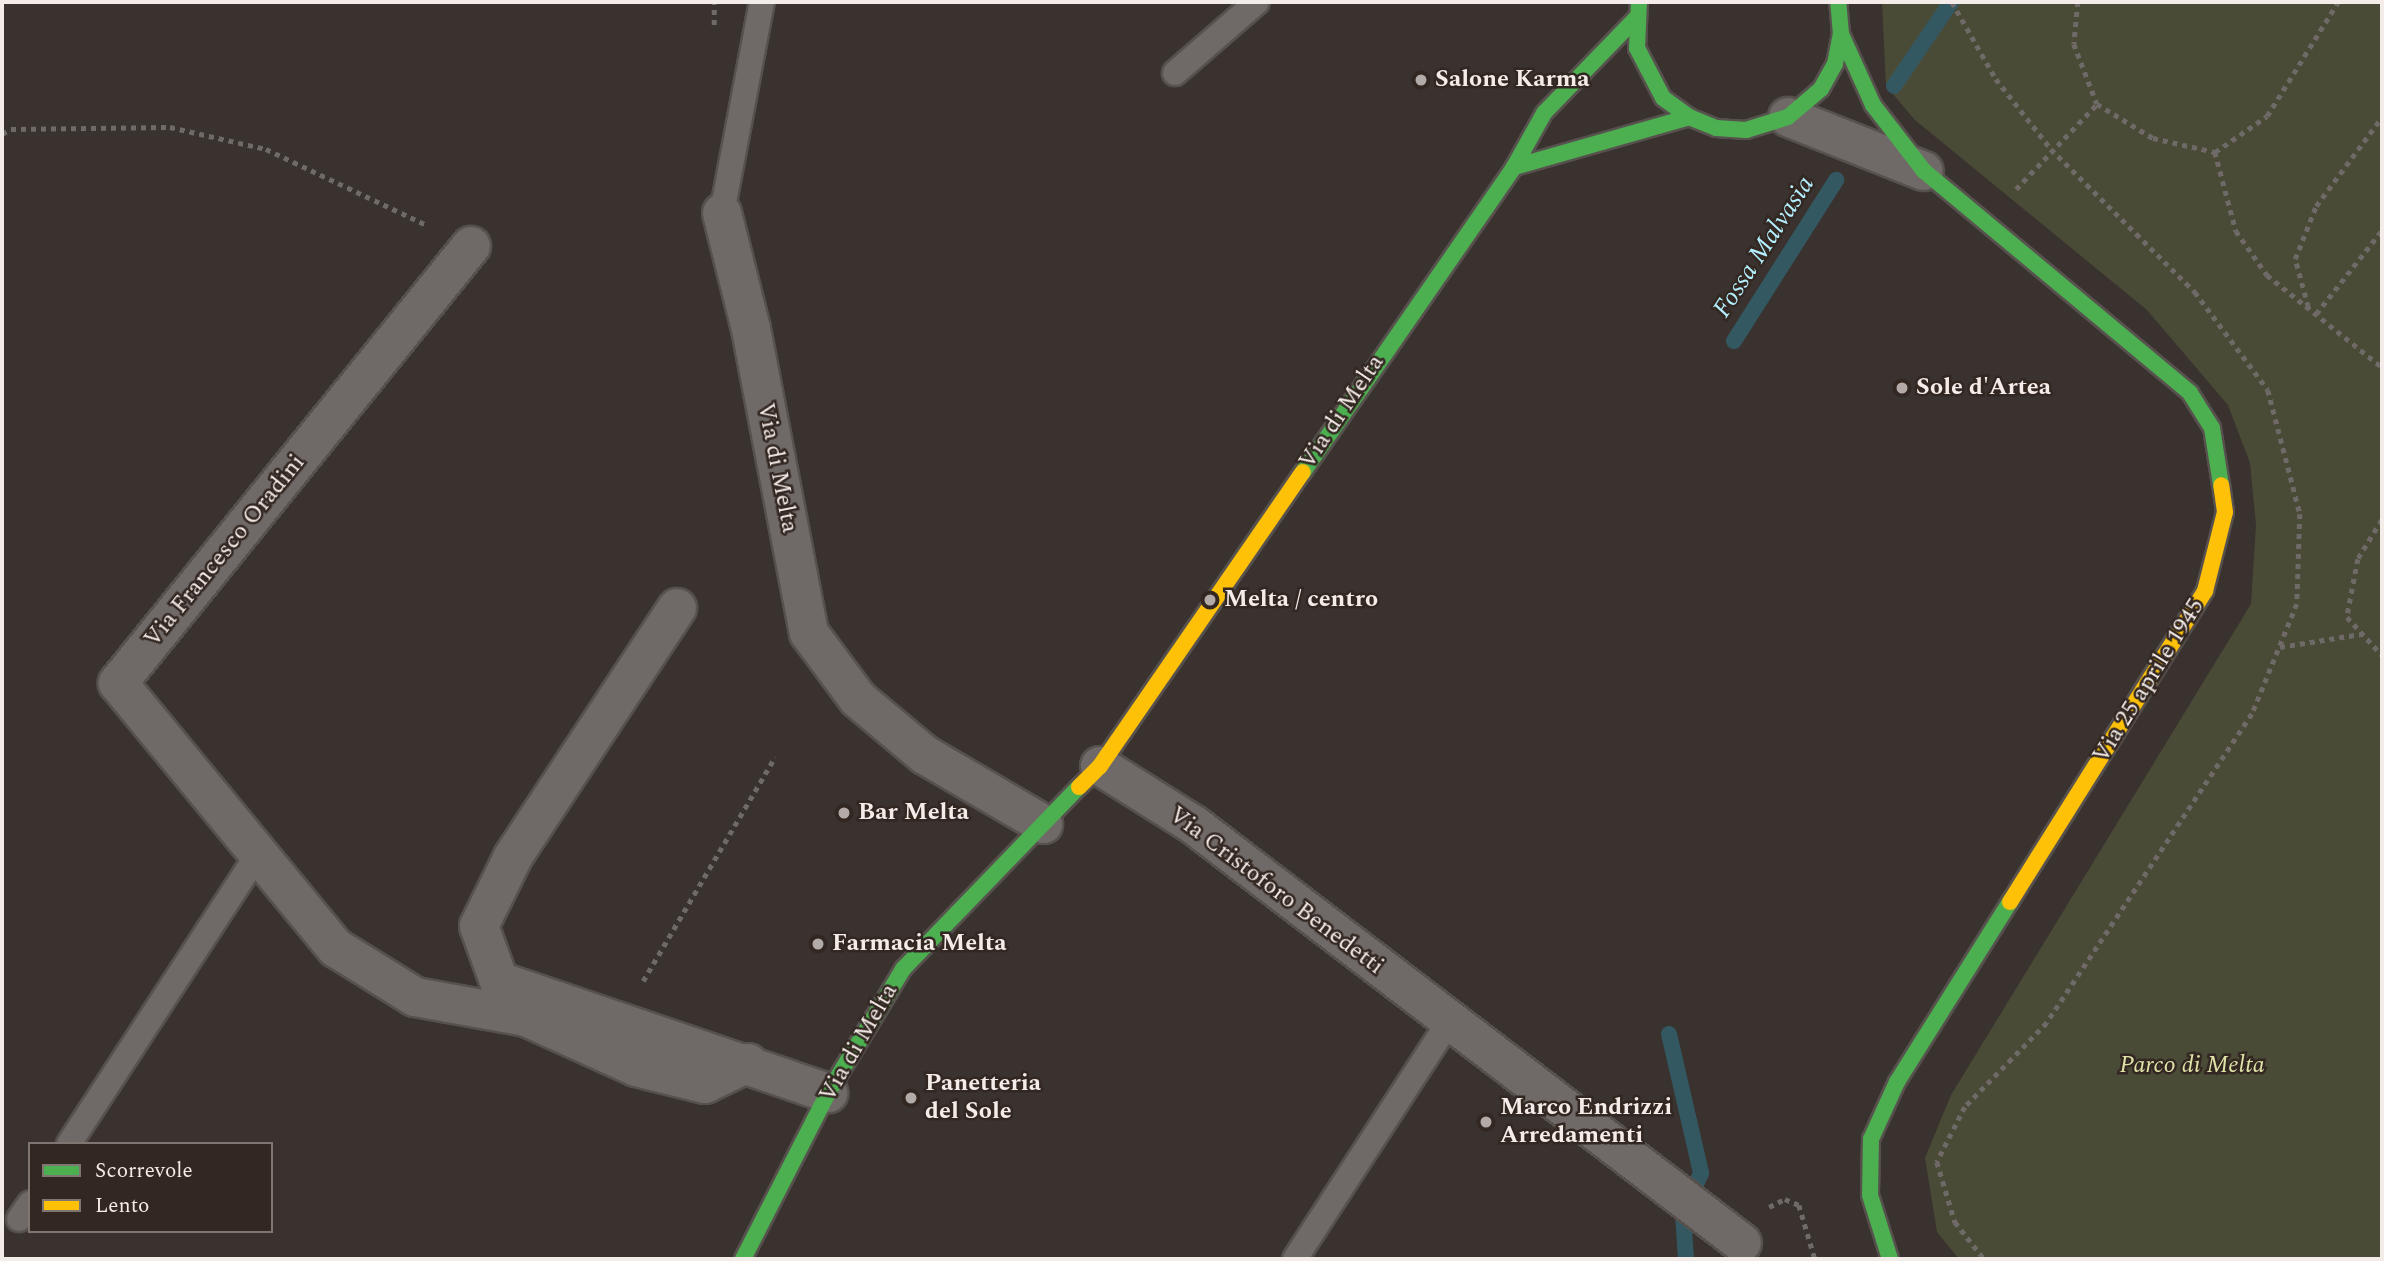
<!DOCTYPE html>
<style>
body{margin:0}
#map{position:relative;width:2384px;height:1261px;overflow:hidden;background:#39322f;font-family:Spectral,serif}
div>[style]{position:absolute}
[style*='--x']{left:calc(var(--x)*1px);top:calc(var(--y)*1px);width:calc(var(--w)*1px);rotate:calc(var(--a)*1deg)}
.green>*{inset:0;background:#4a4b36}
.stream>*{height:16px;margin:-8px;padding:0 8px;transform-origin:8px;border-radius:8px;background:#345861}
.path>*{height:4.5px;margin-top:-2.25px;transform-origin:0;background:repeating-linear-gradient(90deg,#6f6967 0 5px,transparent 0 10px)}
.roads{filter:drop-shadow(2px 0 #57514e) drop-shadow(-2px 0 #57514e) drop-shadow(0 2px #57514e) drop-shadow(0 -2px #57514e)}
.lane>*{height:24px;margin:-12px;padding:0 12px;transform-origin:12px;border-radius:12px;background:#6f6967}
.street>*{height:38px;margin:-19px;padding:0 19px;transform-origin:19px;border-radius:19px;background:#6f6967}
.fast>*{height:16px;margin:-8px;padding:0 8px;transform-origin:8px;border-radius:8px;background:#4caf50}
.slow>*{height:16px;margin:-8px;padding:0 8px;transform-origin:8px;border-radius:8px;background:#ffc107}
.dots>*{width:19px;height:19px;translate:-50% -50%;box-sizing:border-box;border:4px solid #332722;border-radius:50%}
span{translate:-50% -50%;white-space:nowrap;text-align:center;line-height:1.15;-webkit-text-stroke:5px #332722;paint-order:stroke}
.poi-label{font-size:24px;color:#f4ece8;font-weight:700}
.left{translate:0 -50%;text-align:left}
.street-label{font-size:24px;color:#f4ece8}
.park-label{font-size:24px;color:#dfe3a7;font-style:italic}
.water-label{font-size:26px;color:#b4effe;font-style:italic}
.frame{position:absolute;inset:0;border:4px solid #f4ece8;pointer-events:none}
.legend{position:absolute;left:28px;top:1142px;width:245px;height:91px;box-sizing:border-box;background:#332722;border:2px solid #807671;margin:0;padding:9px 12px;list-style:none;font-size:21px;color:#f4ece8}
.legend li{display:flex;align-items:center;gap:14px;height:35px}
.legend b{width:35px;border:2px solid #807671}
</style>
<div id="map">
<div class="green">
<div style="clip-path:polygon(1882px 2px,2382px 2px,2382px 1259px,1959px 1259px,1937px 1232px,1925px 1158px,1951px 1095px,2251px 604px,2256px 525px,2250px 463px,2228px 405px,2147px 310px,1915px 120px,1886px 86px)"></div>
</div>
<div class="stream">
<div style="--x:1894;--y:86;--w:102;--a:-55.8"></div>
<div style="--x:1734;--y:341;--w:191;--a:-57.6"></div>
<div style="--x:1669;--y:1034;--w:143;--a:77"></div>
<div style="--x:1701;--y:1173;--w:45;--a:113.7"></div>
<div style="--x:1683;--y:1214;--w:45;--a:86.2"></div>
</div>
<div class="path">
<div style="--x:1952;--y:2;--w:89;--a:60.3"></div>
<div style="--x:1996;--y:79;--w:89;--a:51.8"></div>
<div style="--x:2051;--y:149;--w:203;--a:44.8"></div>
<div style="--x:2195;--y:292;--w:122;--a:53.3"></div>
<div style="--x:2268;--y:390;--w:128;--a:75.5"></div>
<div style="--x:2300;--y:514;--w:90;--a:91.9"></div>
<div style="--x:2297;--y:604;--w:119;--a:112.2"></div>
<div style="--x:2252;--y:714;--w:371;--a:123.6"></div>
<div style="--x:2047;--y:1023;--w:117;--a:134.3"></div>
<div style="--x:1965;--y:1107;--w:62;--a:117"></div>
<div style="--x:1937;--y:1162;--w:63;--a:73.3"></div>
<div style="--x:1955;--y:1222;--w:47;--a:51.9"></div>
<div style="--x:2078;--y:2;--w:42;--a:95.4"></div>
<div style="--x:2074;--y:44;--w:64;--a:69"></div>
<div style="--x:2097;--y:104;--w:66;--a:31.3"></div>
<div style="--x:2153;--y:138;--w:64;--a:12.7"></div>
<div style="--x:2215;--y:152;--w:63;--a:-34.7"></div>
<div style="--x:2267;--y:116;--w:134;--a:-58.1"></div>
<div style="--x:714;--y:25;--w:23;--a:-90"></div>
<div style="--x:2;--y:134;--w:10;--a:-29"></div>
<div style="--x:11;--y:129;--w:159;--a:-0.7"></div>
<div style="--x:170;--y:127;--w:98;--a:12.9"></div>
<div style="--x:266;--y:149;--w:180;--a:25.3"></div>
<div style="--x:2215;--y:152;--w:82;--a:75.1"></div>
<div style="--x:2236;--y:231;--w:54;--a:54.8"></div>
<div style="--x:2267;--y:275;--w:147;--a:38.7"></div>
<div style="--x:2016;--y:189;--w:117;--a:-46.4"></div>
<div style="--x:2308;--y:307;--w:50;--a:-105.2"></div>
<div style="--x:2295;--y:259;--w:57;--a:-68.4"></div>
<div style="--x:2316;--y:206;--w:111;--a:-53.4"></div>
<div style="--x:2316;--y:314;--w:107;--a:-51.8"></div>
<div style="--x:2382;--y:520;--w:46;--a:121.6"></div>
<div style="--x:2358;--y:559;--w:59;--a:100.7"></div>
<div style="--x:2347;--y:617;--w:52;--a:47.4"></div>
<div style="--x:2280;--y:647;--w:82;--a:-9.1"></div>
<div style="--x:643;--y:981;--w:260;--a:-59.5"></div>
<div style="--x:1769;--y:1207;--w:18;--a:-27"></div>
<div style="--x:1785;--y:1199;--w:15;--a:23"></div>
<div style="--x:1799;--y:1205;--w:56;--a:73.5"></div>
</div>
<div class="roads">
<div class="lane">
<div style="--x:1175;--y:73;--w:108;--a:-40.9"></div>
<div style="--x:722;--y:213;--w:215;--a:-79.3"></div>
<div style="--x:69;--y:1144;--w:346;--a:-56.9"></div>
<div style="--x:19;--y:1219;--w:19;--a:-55"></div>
<div style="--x:1295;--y:1259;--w:281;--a:-57"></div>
</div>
<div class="street">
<div style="--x:1788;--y:117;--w:146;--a:21.7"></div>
<div style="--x:722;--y:213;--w:120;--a:76"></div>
<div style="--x:751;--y:329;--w:309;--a:79.2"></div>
<div style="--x:809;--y:633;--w:82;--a:53.4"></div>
<div style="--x:858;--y:699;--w:87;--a:39.9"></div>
<div style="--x:925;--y:755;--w:137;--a:30.3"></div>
<div style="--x:471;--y:246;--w:562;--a:128.93"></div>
<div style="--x:118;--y:683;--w:343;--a:50.6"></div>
<div style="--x:336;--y:948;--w:93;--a:31.8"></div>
<div style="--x:415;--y:997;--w:113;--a:10.2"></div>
<div style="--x:526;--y:1017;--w:121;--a:24.4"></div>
<div style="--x:636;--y:1067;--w:71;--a:13.8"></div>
<div style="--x:705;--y:1084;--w:48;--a:-26"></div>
<div style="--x:677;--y:608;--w:298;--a:123.4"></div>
<div style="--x:513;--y:857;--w:77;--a:116.2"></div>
<div style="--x:479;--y:926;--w:59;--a:70"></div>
<div style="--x:499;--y:981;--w:348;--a:18.8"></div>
<div style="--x:1100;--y:766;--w:111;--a:32.1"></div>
<div style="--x:1194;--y:825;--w:689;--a:37.34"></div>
</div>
<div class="fast">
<div style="--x:1639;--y:2;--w:46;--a:92.5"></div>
<div style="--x:1637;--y:48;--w:56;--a:62.5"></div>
<div style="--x:1663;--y:98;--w:32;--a:36"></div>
<div style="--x:1689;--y:117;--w:29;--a:22"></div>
<div style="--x:1716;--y:128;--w:30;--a:4"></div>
<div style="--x:1746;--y:130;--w:44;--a:-17.2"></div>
<div style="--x:1788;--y:117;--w:43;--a:-40.3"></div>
<div style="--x:1821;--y:89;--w:29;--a:-61"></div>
<div style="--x:1835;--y:64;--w:31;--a:-79"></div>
<div style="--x:1841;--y:34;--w:32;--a:-95"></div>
<div style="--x:1841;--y:34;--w:78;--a:65.7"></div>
<div style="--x:1873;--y:105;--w:83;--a:52.3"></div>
<div style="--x:1924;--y:171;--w:346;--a:39.8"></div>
<div style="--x:2190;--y:393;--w:41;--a:57.8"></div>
<div style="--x:2212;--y:428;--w:58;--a:81"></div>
<div style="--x:1514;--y:167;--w:182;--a:-15.9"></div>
<div style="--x:1303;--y:472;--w:371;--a:-55.3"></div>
<div style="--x:1514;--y:167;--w:62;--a:-60.9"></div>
<div style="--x:1544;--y:113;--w:132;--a:-45.9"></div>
<div style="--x:743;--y:1259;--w:186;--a:-62.9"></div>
<div style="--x:828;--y:1093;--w:145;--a:-58.8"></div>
<div style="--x:903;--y:969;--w:253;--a:-46"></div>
<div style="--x:1890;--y:1259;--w:67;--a:-107.4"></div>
<div style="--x:1870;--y:1195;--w:56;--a:-89"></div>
<div style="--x:1871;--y:1139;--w:63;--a:-65.5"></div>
<div style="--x:1897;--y:1082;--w:213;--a:-57.9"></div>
</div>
<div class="slow">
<div style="--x:1079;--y:787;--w:30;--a:-45"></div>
<div style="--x:1100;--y:766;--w:357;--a:-55.4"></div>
<div style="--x:2010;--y:902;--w:367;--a:-57.9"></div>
<div style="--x:2205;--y:591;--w:81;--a:-75.8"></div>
<div style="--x:2225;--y:512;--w:27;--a:-98"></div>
</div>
</div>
<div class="dots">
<div style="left:1421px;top:80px;background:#b3aba7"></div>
<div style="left:1902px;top:388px;background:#b3aba7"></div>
<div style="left:1210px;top:600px;background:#b3aba7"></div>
<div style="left:844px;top:813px;background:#b3aba7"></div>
<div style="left:818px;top:944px;background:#b3aba7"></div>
<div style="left:911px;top:1098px;background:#b3aba7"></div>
<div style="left:1486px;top:1122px;background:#b3aba7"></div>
</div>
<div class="poi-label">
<span class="left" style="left:1435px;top:80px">Salone Karma</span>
<span class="left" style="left:1916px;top:388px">Sole d'Artea</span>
<span class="left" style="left:1224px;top:600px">Melta / centro</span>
<span class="left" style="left:858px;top:813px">Bar Melta</span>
<span class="left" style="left:832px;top:944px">Farmacia Melta</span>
<span class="left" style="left:925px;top:1098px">Panetteria<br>del Sole</span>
<span class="left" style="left:1500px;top:1122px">Marco Endrizzi<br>Arredamenti</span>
</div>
<div class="street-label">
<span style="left:1342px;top:412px;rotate:-56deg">Via di Melta</span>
<span style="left:777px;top:468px;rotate:79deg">Via di Melta</span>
<span style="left:225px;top:551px;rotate:-51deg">Via Francesco Oradini</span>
<span style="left:2149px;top:681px;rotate:-58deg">Via 25 aprile 1945</span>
<span style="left:1276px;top:891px;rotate:37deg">Via Cristoforo Benedetti</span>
<span style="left:859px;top:1043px;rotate:-60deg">Via di Melta</span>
</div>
<div class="park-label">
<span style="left:2192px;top:1066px">Parco di Melta</span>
</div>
<div class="water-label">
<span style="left:1764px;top:247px;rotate:-57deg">Fossa Malvasia</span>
</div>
<div class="frame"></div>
<ul class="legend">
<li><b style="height:9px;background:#4caf50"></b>Scorrevole</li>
<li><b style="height:9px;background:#ffc107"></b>Lento</li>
</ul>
</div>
